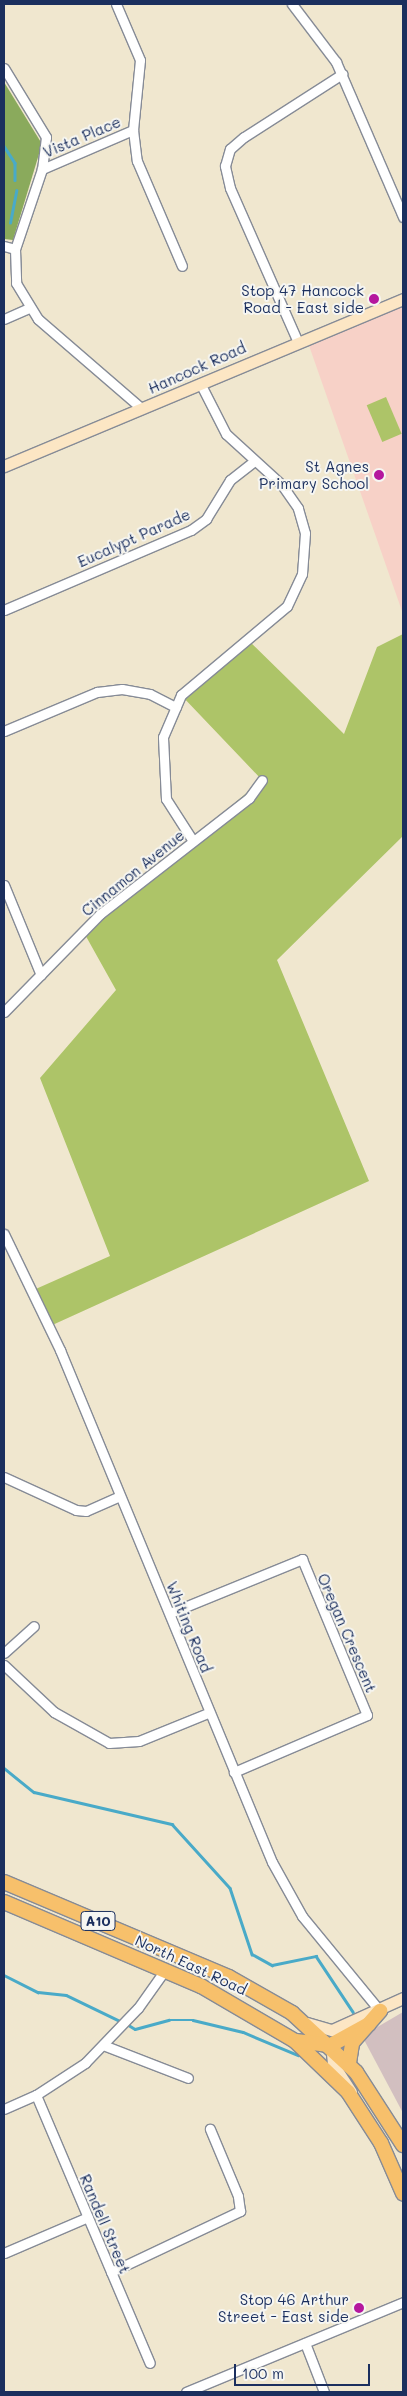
<!DOCTYPE html>
<style>
body{margin:0}
#map{position:relative;width:407px;height:2396px;overflow:hidden;background:#f0e7cf;font-family:Mali,sans-serif}
div>[style]{position:absolute}
[style*='--x']{left:calc(var(--x)*1px);top:calc(var(--y)*1px);width:calc(var(--w)*1px);rotate:calc(var(--a)*1deg)}
.built>*{inset:0;background:#f7d1c7}
.industrial>*{inset:0;background:#d2bfc0}
.green>*{inset:0;background:#adc468;transform-origin:0 0}
.forest>*{inset:0;background:#8aaa5c}
.stream>*{height:2.5px;margin:-1.25px;padding:0 1.25px;transform-origin:1.25px;border-radius:1.25px;background:#49aac8}
.roads{filter:drop-shadow(1px 0 #868b96) drop-shadow(-1px 0 #868b96) drop-shadow(0 1px #868b96) drop-shadow(0 -1px #868b96)}
.street>*{height:9px;margin:-4.5px;padding:0 4.5px;transform-origin:4.5px;border-radius:4.5px;background:#fff}
.secondary>*{height:11px;margin:-5.5px;padding:0 5.5px;transform-origin:5.5px;border-radius:5.5px;background:#fce6c4}
.primary>*{height:14px;margin:-7px;padding:0 7px;transform-origin:7px;border-radius:7px;background:#f7c06b}
.dots>*{width:14px;height:14px;translate:-50% -50%;box-sizing:border-box;border:2px solid #f6f6f2;border-radius:50%}
span{translate:-50% -50%;white-space:nowrap;text-align:center;line-height:1.15;-webkit-text-stroke:4px #f6f6f2;paint-order:stroke}
.shield-label span{padding:1px 4px;background:#f6f6f2;border:1px solid;border-radius:4px;-webkit-text-stroke-width:0}
.shield-label{font-size:14px;color:#1b2f5e;font-weight:700}
.street-label{font-size:15px;color:#1b2f5e}
.poi-label{font-size:15px;color:#1b2f5e}
.right{translate:-100% -50%;text-align:right}
.frame{position:absolute;inset:0;border:5px solid #1b2f5e;pointer-events:none}
.scale{position:absolute;left:234px;top:2364px;width:136px;height:22px;box-sizing:border-box;border:2px solid #1b2f5e;border-top:0;padding-left:6px;font-size:15px;line-height:18px;white-space:nowrap;color:#1b2f5e;-webkit-text-stroke:4px #f6f6f2;paint-order:stroke}
</style>
<div id="map">
<div class="built">
<div style="clip-path:polygon(403px 299px,403px 614px,306px 337px)"></div>
</div>
<div class="industrial">
<div style="clip-path:polygon(403px 2012px,403px 2113px,362px 2036px)"></div>
</div>
<div class="green">
<div style="left:386px;top:397px;width:40px;height:21px;rotate:67deg"></div>
<div style="clip-path:polygon(403px 634px,403px 836px,277px 960px,369px 1181px,48px 1327px,29px 1292px,110px 1256px,40px 1078px,116px 990px,83px 931px,262px 780px,181px 695px,247px 639px,344px 734px,377px 647px)"></div>
</div>
<div class="forest">
<div style="clip-path:polygon(4px 82px,42px 144px,13px 240px,4px 239px)"></div>
</div>
<div class="stream">
<div style="--x:4;--y:146;--w:20;--a:57"></div>
<div style="--x:15;--y:163;--w:17;--a:90"></div>
<div style="--x:10;--y:223;--w:33;--a:-79"></div>
<div style="--x:4;--y:1768;--w:38;--a:39"></div>
<div style="--x:34;--y:1792;--w:142;--a:13.1"></div>
<div style="--x:172;--y:1824;--w:86;--a:47.8"></div>
<div style="--x:230;--y:1888;--w:70;--a:71.6"></div>
<div style="--x:252;--y:1954;--w:23;--a:29"></div>
<div style="--x:272;--y:1965;--w:45;--a:-11.6"></div>
<div style="--x:316;--y:1956;--w:67;--a:56.5"></div>
<div style="--x:4;--y:1975;--w:38;--a:27"></div>
<div style="--x:38;--y:1992;--w:28;--a:6"></div>
<div style="--x:66;--y:1995;--w:62;--a:25.7"></div>
<div style="--x:127;--y:2024;--w:9;--a:32"></div>
<div style="--x:135;--y:2029;--w:35;--a:-15"></div>
<div style="--x:169;--y:2020;--w:24;--a:0"></div>
<div style="--x:193;--y:2020;--w:51;--a:13.5"></div>
<div style="--x:243;--y:2032;--w:60;--a:22.7"></div>
</div>
<div class="roads">
<div class="street">
<div style="--x:116;--y:4;--w:61;--a:66.8"></div>
<div style="--x:140;--y:60;--w:70;--a:95.7"></div>
<div style="--x:133;--y:130;--w:31;--a:83"></div>
<div style="--x:137;--y:161;--w:114;--a:66.8"></div>
<div style="--x:292;--y:4;--w:73;--a:52.8"></div>
<div style="--x:336;--y:62;--w:169;--a:66.6"></div>
<div style="--x:4;--y:68;--w:81;--a:58.7"></div>
<div style="--x:46;--y:137;--w:32;--a:97"></div>
<div style="--x:42;--y:169;--w:84;--a:108.6"></div>
<div style="--x:15;--y:249;--w:34;--a:88"></div>
<div style="--x:16;--y:283;--w:42;--a:58.6"></div>
<div style="--x:38;--y:319;--w:136;--a:40.8"></div>
<div style="--x:42;--y:169;--w:99;--a:-23.2"></div>
<div style="--x:4;--y:246;--w:11;--a:15"></div>
<div style="--x:4;--y:319;--w:27;--a:-24"></div>
<div style="--x:297;--y:340;--w:166;--a:-113.8"></div>
<div style="--x:230;--y:188;--w:23;--a:-103"></div>
<div style="--x:225;--y:166;--w:18;--a:-74"></div>
<div style="--x:230;--y:149;--w:18;--a:-41"></div>
<div style="--x:244;--y:137;--w:117;--a:-32.7"></div>
<div style="--x:4;--y:610;--w:203;--a:-23.2"></div>
<div style="--x:191;--y:530;--w:19;--a:-36"></div>
<div style="--x:206;--y:519;--w:46;--a:-58.4"></div>
<div style="--x:230;--y:480;--w:29;--a:-38"></div>
<div style="--x:4;--y:731;--w:101;--a:-22.8"></div>
<div style="--x:97;--y:692;--w:25;--a:-7"></div>
<div style="--x:122;--y:689;--w:28;--a:10"></div>
<div style="--x:150;--y:694;--w:29;--a:27"></div>
<div style="--x:193;--y:841;--w:50;--a:-122.7"></div>
<div style="--x:166;--y:799;--w:62;--a:-92.8"></div>
<div style="--x:163;--y:737;--w:46;--a:-66.8"></div>
<div style="--x:181;--y:695;--w:138;--a:-40"></div>
<div style="--x:287;--y:606;--w:35;--a:-65"></div>
<div style="--x:302;--y:574;--w:41;--a:-85.8"></div>
<div style="--x:305;--y:533;--w:26;--a:-106"></div>
<div style="--x:298;--y:508;--w:29;--a:-125"></div>
<div style="--x:281;--y:484;--w:74;--a:-137.7"></div>
<div style="--x:226;--y:434;--w:57;--a:-117"></div>
<div style="--x:4;--y:885;--w:97;--a:67.7"></div>
<div style="--x:4;--y:1012;--w:137;--a:-45.6"></div>
<div style="--x:100;--y:914;--w:189;--a:-37.9"></div>
<div style="--x:249;--y:798;--w:22;--a:-54"></div>
<div style="--x:4;--y:1234;--w:129;--a:64.2"></div>
<div style="--x:60;--y:1350;--w:554;--a:67.51"></div>
<div style="--x:272;--y:1862;--w:62;--a:60.9"></div>
<div style="--x:302;--y:1916;--w:123;--a:50.6"></div>
<div style="--x:4;--y:1477;--w:79;--a:24.6"></div>
<div style="--x:76;--y:1510;--w:10;--a:6"></div>
<div style="--x:86;--y:1511;--w:35;--a:-24"></div>
<div style="--x:170;--y:1613;--w:143;--a:-22.2"></div>
<div style="--x:302;--y:1559;--w:169;--a:67.4"></div>
<div style="--x:367;--y:1715;--w:145;--a:156.8"></div>
<div style="--x:4;--y:1653;--w:40;--a:-42"></div>
<div style="--x:4;--y:1665;--w:69;--a:43.2"></div>
<div style="--x:54;--y:1712;--w:63;--a:29.4"></div>
<div style="--x:109;--y:1743;--w:30;--a:-4"></div>
<div style="--x:139;--y:1741;--w:74;--a:-22.1"></div>
<div style="--x:103;--y:2045;--w:91;--a:21.2"></div>
<div style="--x:36;--y:2095;--w:291;--a:67"></div>
<div style="--x:4;--y:2109;--w:35;--a:-24"></div>
<div style="--x:36;--y:2095;--w:59;--a:-33.1"></div>
<div style="--x:85;--y:2063;--w:76;--a:-46.1"></div>
<div style="--x:138;--y:2008;--w:47;--a:-54.6"></div>
<div style="--x:4;--y:2253;--w:91;--a:-23.2"></div>
<div style="--x:111;--y:2272;--w:143;--a:-25.3"></div>
<div style="--x:240;--y:2211;--w:15;--a:-98"></div>
<div style="--x:238;--y:2196;--w:73;--a:-112.7"></div>
<div style="--x:305;--y:2343;--w:53;--a:68.8"></div>
<div style="--x:186;--y:2392;--w:235;--a:-22.5"></div>
</div>
<div class="secondary">
<div style="--x:4;--y:466;--w:433;--a:-22.7"></div>
<div style="--x:307;--y:2023;--w:26;--a:16"></div>
<div style="--x:332;--y:2030;--w:78;--a:-24.3"></div>
<div style="--x:331;--y:2044;--w:20;--a:84"></div>
<div style="--x:333;--y:2064;--w:33;--a:57"></div>
</div>
<div class="primary">
<div style="--x:4;--y:1882;--w:244;--a:22.9"></div>
<div style="--x:229;--y:1977;--w:73;--a:29.7"></div>
<div style="--x:292;--y:2013;--w:87;--a:42.7"></div>
<div style="--x:356;--y:2072;--w:87;--a:57.2"></div>
<div style="--x:4;--y:1902;--w:214;--a:23.1"></div>
<div style="--x:201;--y:1986;--w:109;--a:30.3"></div>
<div style="--x:295;--y:2041;--w:74;--a:43.9"></div>
<div style="--x:348;--y:2092;--w:61;--a:57.1"></div>
<div style="--x:381;--y:2143;--w:55;--a:66.3"></div>
<div style="--x:296;--y:2041;--w:35;--a:7"></div>
<div style="--x:331;--y:2045;--w:43;--a:-28.9"></div>
<div style="--x:349;--y:2063;--w:20;--a:-81"></div>
<div style="--x:352;--y:2043;--w:43;--a:-48.8"></div>
</div>
</div>
<div class="dots">
<div style="left:374px;top:299px;background:#b5179e"></div>
<div style="left:379px;top:475px;background:#b5179e"></div>
<div style="left:359px;top:2308px;background:#b5179e"></div>
</div>
<div class="shield-label">
<span style="left:98px;top:1921px">A10</span>
</div>
<div class="street-label">
<span style="left:82px;top:137px;rotate:-23deg">Vista Place</span>
<span style="left:197px;top:368px;rotate:-24deg">Hancock Road</span>
<span style="left:134px;top:538px;rotate:-24deg">Eucalypt Parade</span>
<span style="left:133px;top:873px;rotate:-39deg">Cinnamon Avenue</span>
<span style="left:189px;top:1627px;rotate:68deg">Whiting Road</span>
<span style="left:347px;top:1633px;rotate:67deg">Oregan Crescent</span>
<span style="left:191px;top:1965px;rotate:25deg">North East Road</span>
<span style="left:105px;top:2224px;rotate:67deg">Randell Street</span>
</div>
<div class="poi-label">
<span class="right" style="left:364px;top:299px">Stop 47 Hancock<br>Road - East side</span>
<span class="right" style="left:369px;top:475px">St Agnes<br>Primary School</span>
<span class="right" style="left:349px;top:2308px">Stop 46 Arthur<br>Street - East side</span>
</div>
<div class="frame"></div>
<div class="scale">100 m</div>
</div>
